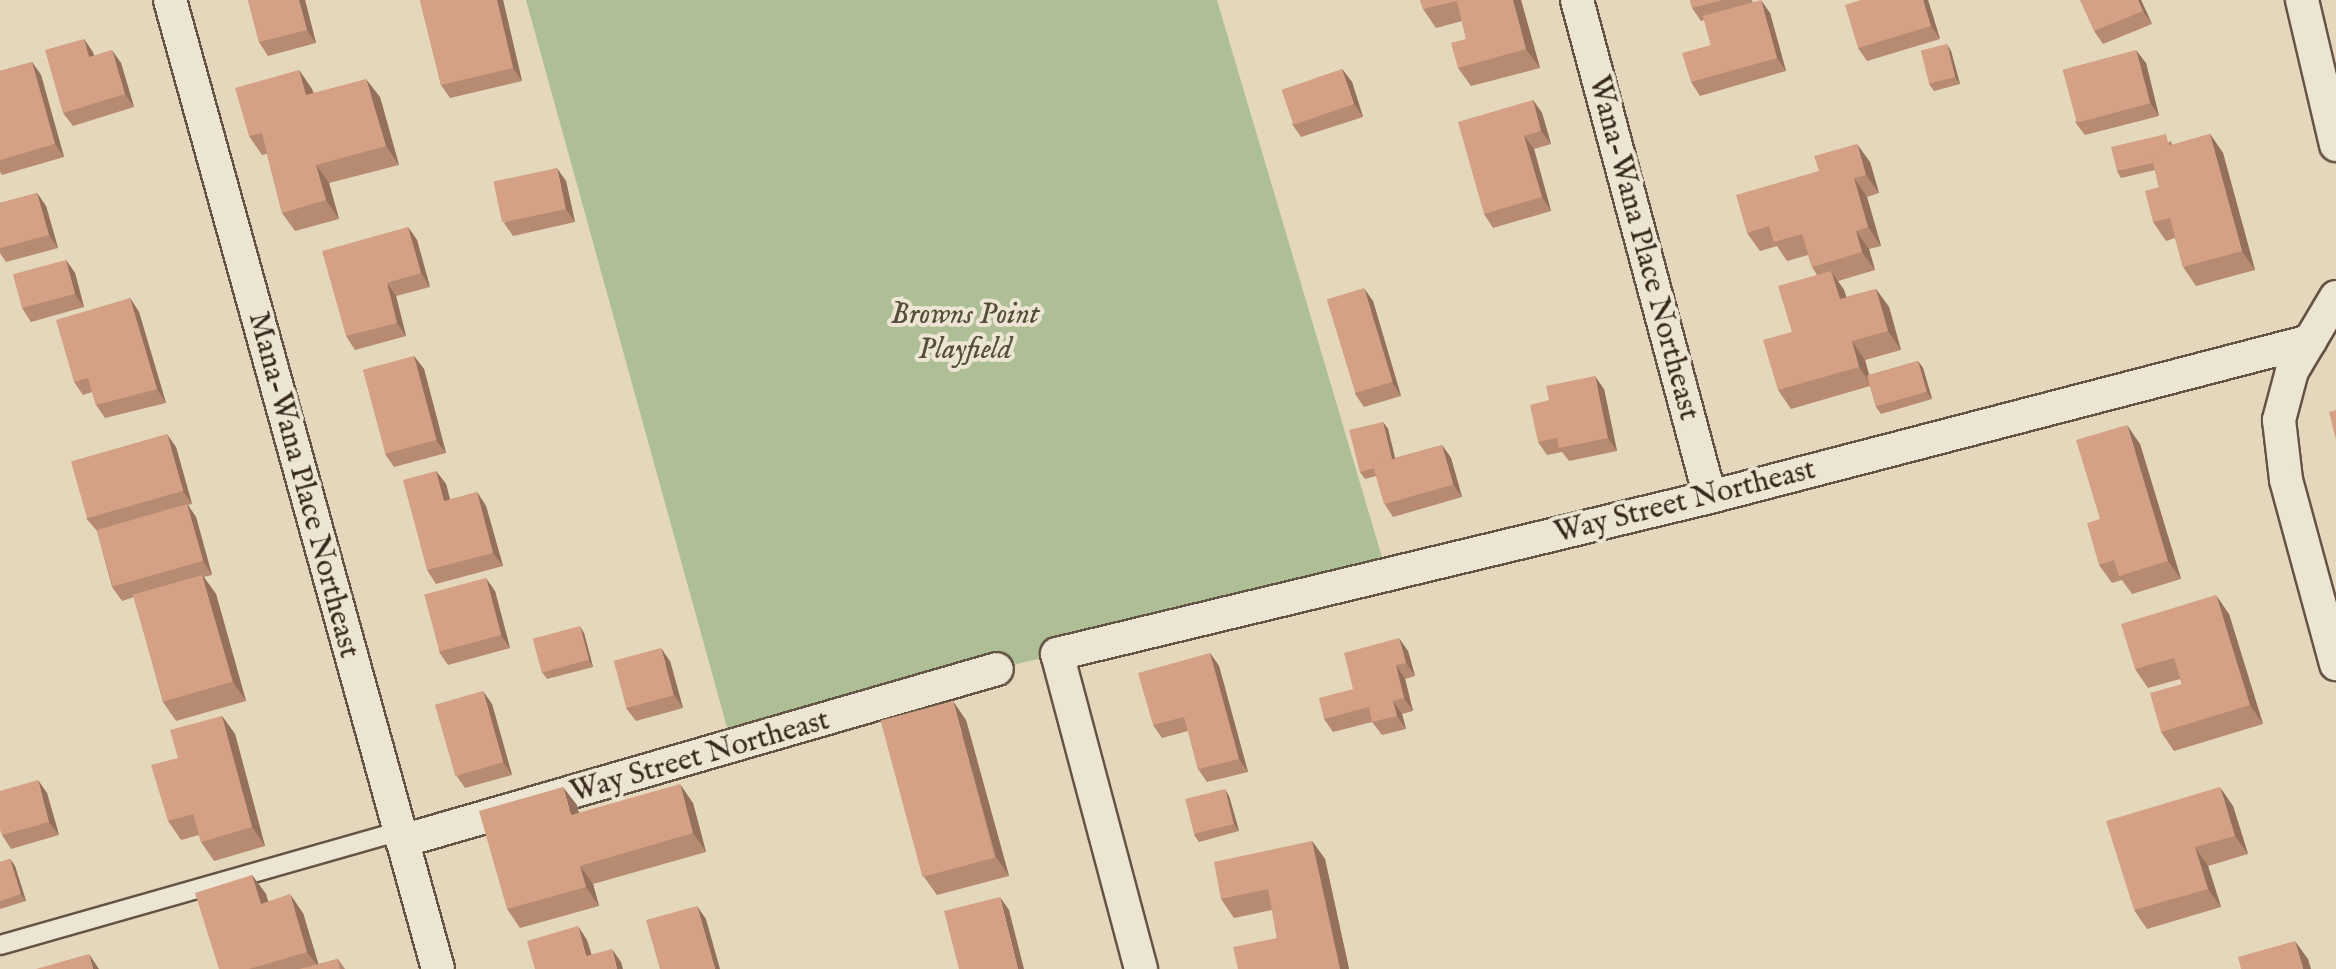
<!DOCTYPE html>
<style>
body{margin:0}
#map{position:relative;width:2336px;height:969px;overflow:hidden;background:#e4d7bc;font-family:"IM FELL English",serif}
div>[style]{position:absolute}
[style*='--x']{left:calc(var(--x)*1px);top:calc(var(--y)*1px);width:calc(var(--w)*1px);rotate:calc(var(--a)*1deg)}
.green>*{inset:0;background:#aebf96}
.roads{filter:drop-shadow(2px 0 #645445) drop-shadow(-2px 0 #645445) drop-shadow(0 2px #645445) drop-shadow(0 -2px #645445)}
.service>*{height:18px;margin:-9px;padding:0 9px;transform-origin:9px;border-radius:9px;background:#ede5d3}
.minor>*{height:32px;margin:-16px;padding:0 16px;transform-origin:16px;border-radius:16px;background:#ede5d3}
.wall>*{inset:0;background:#b78a72}
.shaded-wall>*{inset:0;background:#95715d}
.building>*{inset:0;background:#d5a185;transform-origin:0 0}
span{translate:-50% -50%;white-space:nowrap;text-align:center;line-height:1.15;-webkit-text-stroke:8px #ede5d3;paint-order:stroke}
.street-label{font-size:30px;color:#39291d}
.park-label{font-size:30px;color:#564e3b;font-style:italic}
</style>
<div id="map">
<div class="green">
<div style="clip-path:polygon(526px 0,1217px 0,1387px 574px,997px 669px,733px 749px)"></div>
</div>
<div class="roads">
<div class="service">
<div style="--x:0;--y:945;--w:415;--a:-15.9"></div>
</div>
<div class="minor">
<div style="--x:170;--y:0;--w:1005;--a:74.54"></div>
<div style="--x:1577;--y:0;--w:514;--a:75.02"></div>
<div style="--x:2302;--y:0;--w:149;--a:76.8"></div>
<div style="--x:2336;--y:297;--w:86;--a:120.7"></div>
<div style="--x:2292;--y:371;--w:51;--a:104.9"></div>
<div style="--x:2279;--y:420;--w:60;--a:83.3"></div>
<div style="--x:2286;--y:480;--w:191;--a:74.8"></div>
<div style="--x:402;--y:841;--w:619;--a:-16.12"></div>
<div style="--x:1141;--y:969;--w:326;--a:-104.9"></div>
<div style="--x:1057;--y:654;--w:672;--a:-13.52"></div>
<div style="--x:1710;--y:497;--w:620;--a:-14.57"></div>
</div>
</div>
<div class="wall">
<div style="clip-path:polygon(248px 0,305px 0,316px 43px,268px 56px,259px 42px)"></div>
<div style="clip-path:polygon(420px 0,503px 0,522px 81px,450px 98px,441px 85px)"></div>
<div style="clip-path:polygon(1420px 0,1521px 0,1540px 68px,1471px 86px,1458px 68px,1466px 39px,1462px 21px,1436px 28px,1423px 9px)"></div>
<div style="clip-path:polygon(1690px 0,1752px 0,1753px 3px,1770px 13px,1786px 71px,1700px 96px,1691px 82px,1711px 45px,1704px 20px,1701px 21px,1692px 8px)"></div>
<div style="clip-path:polygon(1928px 0,1940px 39px,1867px 61px,1858px 48px)"></div>
<div style="clip-path:polygon(2141px 0,2152px 24px,2103px 44px,2094px 31px)"></div>
<div style="clip-path:polygon(84px 39px,94px 56px,121px 63px,134px 107px,73px 126px,63px 113px)"></div>
<div style="clip-path:polygon(1951px 51px,1960px 84px,1934px 91px,1929px 84px)"></div>
<div style="clip-path:polygon(32px 62px,41px 75px,64px 157px,2px 175px,0 172px,0 71px)"></div>
<div style="clip-path:polygon(2146px 63px,2159px 116px,2085px 135px,2075px 122px)"></div>
<div style="clip-path:polygon(1342px 69px,1352px 82px,1363px 117px,1301px 137px,1292px 124px)"></div>
<div style="clip-path:polygon(299px 70px,312px 89px,314px 93px,380px 97px,399px 165px,329px 183px,339px 219px,295px 231px,282px 213px,267px 154px,262px 155px,249px 136px)"></div>
<div style="clip-path:polygon(1533px 100px,1542px 113px,1551px 144px,1534px 149px,1551px 211px,1493px 228px,1484px 214px)"></div>
<div style="clip-path:polygon(2210px 134px,2223px 153px,2255px 270px,2196px 286px,2183px 267px,2175px 238px,2166px 241px,2153px 222px,2159px 187px,2155px 170px,2121px 178px,2117px 171px,2171px 141px,2172px 145px)"></div>
<div style="clip-path:polygon(1870px 162px,1879px 193px,1867px 197px,1881px 246px,1869px 249px,1875px 270px,1838px 281px,1844px 290px,1846px 297px,1876px 289px,1889px 307px,1901px 350px,1865px 360px,1869px 375px,1918px 361px,1923px 368px,1932px 399px,1881px 414px,1876px 407px,1870px 386px,1791px 409px,1778px 390px,1792px 332px,1817px 275px,1812px 267px,1808px 255px,1787px 261px,1777px 246px,1760px 251px,1747px 233px)"></div>
<div style="clip-path:polygon(566px 181px,575px 222px,513px 236px,504px 223px)"></div>
<div style="clip-path:polygon(37px 193px,46px 206px,58px 248px,6px 262px,0 253px,0 203px)"></div>
<div style="clip-path:polygon(408px 227px,417px 240px,430px 287px,396px 296px,406px 336px,355px 350px,346px 336px)"></div>
<div style="clip-path:polygon(66px 260px,75px 273px,84px 307px,31px 322px,22px 308px)"></div>
<div style="clip-path:polygon(130px 298px,139px 312px,166px 403px,105px 418px,96px 405px,92px 392px,83px 395px,74px 382px)"></div>
<div style="clip-path:polygon(1373px 301px,1401px 396px,1364px 407px,1355px 394px)"></div>
<div style="clip-path:polygon(414px 356px,424px 369px,446px 453px,394px 467px,385px 454px)"></div>
<div style="clip-path:polygon(1604px 389px,1617px 451px,1569px 461px,1562px 452px,1547px 455px,1538px 442px,1549px 400px)"></div>
<div style="clip-path:polygon(1383px 422px,1388px 429px,1395px 458px,1442px 445px,1451px 458px,1462px 497px,1393px 517px,1384px 503px,1376px 476px,1365px 479px,1360px 472px)"></div>
<div style="clip-path:polygon(2140px 444px,2181px 579px,2132px 594px,2122px 580px,2112px 583px,2099px 565px,2100px 519px)"></div>
<div style="clip-path:polygon(176px 447px,192px 504px,188px 505px,196px 517px,212px 575px,204px 577px,216px 594px,246px 701px,176px 721px,163px 702px,134px 597px,122px 601px,112px 587px,97px 531px,86px 518px)"></div>
<div style="clip-path:polygon(436px 471px,446px 484px,450px 500px,477px 492px,486px 506px,503px 566px,436px 584px,427px 570px)"></div>
<div style="clip-path:polygon(495px 591px,510px 648px,448px 665px,439px 652px)"></div>
<div style="clip-path:polygon(2229px 614px,2263px 724px,2174px 751px,2161px 732px,2182px 684px,2180px 679px,2148px 688px,2135px 669px)"></div>
<div style="clip-path:polygon(584px 633px,593px 667px,547px 679px,542px 672px)"></div>
<div style="clip-path:polygon(1408px 651px,1415px 676px,1405px 679px,1413px 711px,1402px 714px,1406px 729px,1382px 735px,1372px 722px,1333px 732px,1324px 719px)"></div>
<div style="clip-path:polygon(1210px 653px,1219px 666px,1248px 772px,1207px 782px,1198px 769px,1188px 731px,1162px 738px,1153px 725px)"></div>
<div style="clip-path:polygon(670px 661px,683px 708px,636px 721px,626px 708px)"></div>
<div style="clip-path:polygon(492px 704px,512px 775px,465px 788px,456px 775px)"></div>
<div style="clip-path:polygon(222px 716px,235px 734px,265px 846px,214px 861px,201px 842px,199px 835px,181px 840px,168px 821px)"></div>
<div style="clip-path:polygon(966px 720px,1009px 876px,937px 895px,924px 877px)"></div>
<div style="clip-path:polygon(47px 793px,59px 835px,11px 849px,2px 835px)"></div>
<div style="clip-path:polygon(1229px 796px,1239px 831px,1199px 842px,1194px 835px)"></div>
<div style="clip-path:polygon(693px 803px,706px 852px,593px 884px,599px 906px,520px 928px,507px 909px,577px 805px,578px 813px)"></div>
<div style="clip-path:polygon(2233px 806px,2248px 854px,2208px 866px,2221px 907px,2147px 929px,2134px 910px)"></div>
<div style="clip-path:polygon(1312px 841px,1325px 859px,1349px 969px,1238px 969px,1277px 938px,1272px 910px,1234px 918px,1221px 899px)"></div>
<div style="clip-path:polygon(10px 859px,15px 866px,26px 901px,0 909px,0 862px)"></div>
<div style="clip-path:polygon(252px 875px,266px 894px,268px 901px,303px 913px,318px 964px,338px 959px,345px 969px,219px 969px)"></div>
</div>
<div class="shaded-wall">
<div style="clip-path:polygon(299px 0,305px 0,316px 43px,307px 30px)"></div>
<div style="clip-path:polygon(497px 0,503px 0,522px 81px,513px 68px)"></div>
<div style="clip-path:polygon(1513px 0,1521px 0,1540px 68px,1526px 49px)"></div>
<div style="clip-path:polygon(1761px 0,1770px 13px,1786px 71px,1777px 58px)"></div>
<div style="clip-path:polygon(1923px 0,1928px 0,1940px 39px,1931px 26px)"></div>
<div style="clip-path:polygon(2138px 0,2141px 0,2152px 24px,2143px 11px)"></div>
<div style="clip-path:polygon(84px 39px,93px 52px,98px 70px,89px 57px)"></div>
<div style="clip-path:polygon(1947px 44px,1951px 51px,1960px 84px,1955px 77px)"></div>
<div style="clip-path:polygon(112px 50px,121px 63px,134px 107px,125px 94px)"></div>
<div style="clip-path:polygon(2136px 50px,2146px 63px,2159px 116px,2150px 103px)"></div>
<div style="clip-path:polygon(32px 62px,41px 75px,64px 157px,55px 144px)"></div>
<div style="clip-path:polygon(1342px 69px,1352px 82px,1363px 117px,1354px 104px)"></div>
<div style="clip-path:polygon(299px 70px,312px 89px,319px 114px,306px 95px)"></div>
<div style="clip-path:polygon(366px 79px,380px 97px,399px 165px,386px 146px)"></div>
<div style="clip-path:polygon(1533px 100px,1542px 113px,1551px 144px,1541px 131px)"></div>
<div style="clip-path:polygon(2210px 134px,2223px 153px,2255px 270px,2242px 251px)"></div>
<div style="clip-path:polygon(1524px 136px,1534px 149px,1551px 211px,1542px 197px)"></div>
<div style="clip-path:polygon(1857px 144px,1870px 162px,1879px 193px,1866px 175px)"></div>
<div style="clip-path:polygon(316px 165px,329px 183px,339px 219px,326px 200px)"></div>
<div style="clip-path:polygon(557px 168px,566px 181px,575px 222px,566px 209px)"></div>
<div style="clip-path:polygon(1854px 178px,1867px 197px,1881px 246px,1868px 227px)"></div>
<div style="clip-path:polygon(37px 193px,46px 206px,58px 248px,49px 235px)"></div>
<div style="clip-path:polygon(408px 227px,417px 240px,430px 287px,421px 273px)"></div>
<div style="clip-path:polygon(1856px 231px,1869px 249px,1875px 270px,1862px 252px)"></div>
<div style="clip-path:polygon(66px 260px,75px 273px,84px 307px,75px 294px)"></div>
<div style="clip-path:polygon(1831px 271px,1844px 290px,1853px 318px,1840px 299px)"></div>
<div style="clip-path:polygon(387px 283px,396px 296px,406px 336px,397px 323px)"></div>
<div style="clip-path:polygon(1364px 288px,1373px 301px,1401px 396px,1392px 382px)"></div>
<div style="clip-path:polygon(1876px 289px,1889px 307px,1901px 350px,1888px 331px)"></div>
<div style="clip-path:polygon(130px 298px,139px 312px,166px 403px,157px 389px)"></div>
<div style="clip-path:polygon(1852px 341px,1865px 360px,1872px 386px,1859px 367px)"></div>
<div style="clip-path:polygon(414px 356px,424px 369px,446px 453px,436px 440px)"></div>
<div style="clip-path:polygon(1918px 361px,1923px 368px,1932px 399px,1927px 392px)"></div>
<div style="clip-path:polygon(1595px 376px,1604px 389px,1617px 451px,1608px 438px)"></div>
<div style="clip-path:polygon(1383px 422px,1388px 429px,1398px 470px,1393px 463px)"></div>
<div style="clip-path:polygon(2127px 425px,2140px 444px,2181px 579px,2168px 561px)"></div>
<div style="clip-path:polygon(167px 434px,176px 447px,192px 504px,183px 491px)"></div>
<div style="clip-path:polygon(1442px 445px,1451px 458px,1462px 497px,1453px 484px)"></div>
<div style="clip-path:polygon(436px 471px,446px 484px,454px 514px,444px 501px)"></div>
<div style="clip-path:polygon(477px 492px,486px 506px,503px 566px,493px 553px)"></div>
<div style="clip-path:polygon(187px 504px,196px 517px,212px 575px,203px 561px)"></div>
<div style="clip-path:polygon(202px 575px,216px 594px,246px 701px,233px 682px)"></div>
<div style="clip-path:polygon(486px 578px,495px 591px,510px 648px,501px 635px)"></div>
<div style="clip-path:polygon(2216px 595px,2229px 614px,2263px 724px,2250px 705px)"></div>
<div style="clip-path:polygon(580px 626px,584px 633px,593px 667px,589px 660px)"></div>
<div style="clip-path:polygon(1399px 638px,1408px 651px,1415px 676px,1406px 663px)"></div>
<div style="clip-path:polygon(661px 648px,670px 661px,683px 708px,674px 695px)"></div>
<div style="clip-path:polygon(1210px 653px,1219px 666px,1248px 772px,1239px 759px)"></div>
<div style="clip-path:polygon(1396px 665px,1405px 679px,1413px 711px,1404px 698px)"></div>
<div style="clip-path:polygon(483px 691px,492px 704px,512px 775px,503px 762px)"></div>
<div style="clip-path:polygon(953px 701px,966px 720px,1009px 876px,996px 857px)"></div>
<div style="clip-path:polygon(1393px 701px,1402px 714px,1406px 729px,1397px 716px)"></div>
<div style="clip-path:polygon(222px 716px,235px 734px,265px 846px,252px 827px)"></div>
<div style="clip-path:polygon(38px 780px,47px 793px,59px 835px,49px 822px)"></div>
<div style="clip-path:polygon(680px 784px,693px 803px,706px 852px,693px 833px)"></div>
<div style="clip-path:polygon(563px 787px,577px 805px,584px 833px,571px 815px)"></div>
<div style="clip-path:polygon(2220px 787px,2233px 806px,2248px 854px,2235px 836px)"></div>
<div style="clip-path:polygon(1225px 789px,1229px 796px,1239px 831px,1234px 824px)"></div>
<div style="clip-path:polygon(1312px 841px,1325px 859px,1349px 969px,1340px 969px)"></div>
<div style="clip-path:polygon(2195px 847px,2208px 866px,2221px 907px,2208px 889px)"></div>
<div style="clip-path:polygon(10px 859px,15px 866px,26px 901px,21px 894px)"></div>
<div style="clip-path:polygon(580px 866px,593px 884px,599px 906px,586px 887px)"></div>
<div style="clip-path:polygon(252px 875px,266px 894px,274px 922px,261px 904px)"></div>
<div style="clip-path:polygon(290px 894px,303px 913px,320px 969px,307px 952px)"></div>
<div style="clip-path:polygon(1000px 897px,1009px 910px,1024px 969px,1018px 969px)"></div>
<div style="clip-path:polygon(697px 906px,706px 919px,720px 969px,715px 969px)"></div>
<div style="clip-path:polygon(578px 926px,587px 940px,596px 969px,586px 956px)"></div>
<div style="clip-path:polygon(2295px 941px,2308px 959px,2311px 969px,2303px 969px)"></div>
<div style="clip-path:polygon(612px 949px,621px 962px,623px 969px,617px 969px)"></div>
<div style="clip-path:polygon(89px 954px,99px 969px,93px 969px)"></div>
</div>
<div class="building">
<div style="clip-path:polygon(248px 0,299px 0,307px 30px,259px 42px)"></div>
<div style="clip-path:polygon(420px 0,497px 0,513px 68px,441px 85px)"></div>
<div style="clip-path:polygon(1420px 0,1513px 0,1526px 49px,1458px 68px,1451px 43px,1466px 39px,1457px 1px,1423px 9px)"></div>
<div style="clip-path:polygon(1690px 0,1722px 0,1692px 8px)"></div>
<div style="clip-path:polygon(1761px 0,1777px 58px,1691px 82px,1682px 53px,1711px 45px,1703px 16px)"></div>
<div style="clip-path:polygon(1861px 0,1923px 0,1931px 26px,1858px 48px,1845px 5px)"></div>
<div style="clip-path:polygon(2080px 0,2138px 0,2143px 11px,2094px 31px)"></div>
<div style="clip-path:polygon(84px 39px,89px 57px,112px 50px,125px 94px,63px 113px,45px 50px)"></div>
<div style="left:1947px;top:44px;width:34px;height:27px;rotate:76deg"></div>
<div style="left:2136px;top:50px;width:55px;height:76px;rotate:75deg"></div>
<div style="clip-path:polygon(32px 62px,55px 144px,0 160px,0 71px)"></div>
<div style="left:1342px;top:69px;width:37px;height:64px;rotate:71deg"></div>
<div style="clip-path:polygon(299px 70px,306px 95px,366px 79px,386px 146px,316px 165px,326px 200px,282px 213px,262px 133px,249px 136px,235px 88px)"></div>
<div style="clip-path:polygon(1533px 100px,1541px 131px,1524px 136px,1542px 197px,1484px 214px,1458px 122px)"></div>
<div style="clip-path:polygon(2166px 134px,2169px 146px,2150px 151px,2153px 163px,2117px 171px,2111px 147px)"></div>
<div style="clip-path:polygon(2210px 134px,2242px 251px,2183px 267px,2170px 218px,2153px 222px,2145px 191px,2159px 187px,2150px 151px)"></div>
<div style="clip-path:polygon(1857px 144px,1866px 175px,1854px 178px,1868px 227px,1856px 231px,1862px 252px,1812px 267px,1802px 234px,1774px 242px,1769px 226px,1747px 233px,1736px 195px,1819px 171px,1814px 156px)"></div>
<div style="left:557px;top:168px;width:42px;height:65px;rotate:78deg"></div>
<div style="clip-path:polygon(37px 193px,49px 235px,0 248px,0 203px)"></div>
<div style="clip-path:polygon(408px 227px,421px 273px,387px 283px,397px 323px,346px 336px,322px 251px)"></div>
<div style="left:66px;top:260px;width:35px;height:55px;rotate:75deg"></div>
<div style="clip-path:polygon(1831px 271px,1840px 299px,1876px 289px,1888px 331px,1852px 341px,1859px 367px,1778px 390px,1763px 340px,1792px 332px,1778px 286px)"></div>
<div style="left:1364px;top:288px;width:98px;height:39px;rotate:73deg"></div>
<div style="clip-path:polygon(130px 298px,157px 389px,96px 405px,88px 378px,74px 382px,56px 320px)"></div>
<div style="left:414px;top:356px;width:87px;height:53px;rotate:75deg"></div>
<div style="left:1918px;top:361px;width:32px;height:53px;rotate:74deg"></div>
<div style="clip-path:polygon(1595px 376px,1608px 438px,1559px 448px,1557px 438px,1538px 442px,1530px 405px,1549px 400px,1546px 386px)"></div>
<div style="clip-path:polygon(2336px 410px,2336px 440px,2329px 412px)"></div>
<div style="clip-path:polygon(1383px 422px,1392px 459px,1373px 465px,1374px 468px,1360px 472px,1349px 430px)"></div>
<div style="clip-path:polygon(2127px 425px,2168px 561px,2119px 576px,2114px 560px,2099px 565px,2087px 523px,2100px 519px,2076px 440px)"></div>
<div style="left:167px;top:434px;width:59px;height:100px;rotate:74deg"></div>
<div style="left:1442px;top:445px;width:41px;height:72px;rotate:74deg"></div>
<div style="clip-path:polygon(436px 471px,444px 501px,477px 492px,493px 553px,427px 570px,403px 480px)"></div>
<div style="left:187px;top:504px;width:59px;height:94px;rotate:74deg"></div>
<div style="left:202px;top:575px;width:111px;height:72px;rotate:74deg"></div>
<div style="left:486px;top:578px;width:59px;height:64px;rotate:75deg"></div>
<div style="clip-path:polygon(2216px 595px,2250px 705px,2161px 732px,2150px 693px,2182px 684px,2174px 658px,2135px 669px,2121px 624px)"></div>
<div style="left:580px;top:626px;width:35px;height:49px;rotate:75deg"></div>
<div style="clip-path:polygon(1399px 638px,1406px 663px,1396px 665px,1404px 698px,1393px 701px,1397px 716px,1372px 722px,1369px 707px,1324px 719px,1319px 698px,1353px 689px,1344px 653px)"></div>
<div style="left:661px;top:648px;width:49px;height:49px;rotate:75deg"></div>
<div style="clip-path:polygon(1210px 653px,1239px 759px,1198px 769px,1184px 717px,1153px 725px,1138px 673px)"></div>
<div style="left:483px;top:691px;width:74px;height:50px;rotate:74deg"></div>
<div style="left:953px;top:701px;width:162px;height:75px;rotate:75deg"></div>
<div style="clip-path:polygon(222px 716px,252px 827px,201px 842px,193px 814px,168px 821px,151px 765px,178px 758px,170px 730px)"></div>
<div style="clip-path:polygon(38px 780px,49px 822px,2px 835px,0 830px,0 791px)"></div>
<div style="clip-path:polygon(680px 784px,693px 833px,580px 866px,586px 887px,507px 909px,479px 811px,563px 787px,571px 815px)"></div>
<div style="clip-path:polygon(2220px 787px,2235px 836px,2195px 847px,2208px 889px,2134px 910px,2106px 821px)"></div>
<div style="left:1225px;top:789px;width:36px;height:41px;rotate:76deg"></div>
<div style="clip-path:polygon(1312px 841px,1340px 969px,1238px 969px,1233px 947px,1277px 938px,1268px 889px,1221px 899px,1214px 862px)"></div>
<div style="clip-path:polygon(10px 859px,21px 894px,0 901px,0 862px)"></div>
<div style="clip-path:polygon(252px 875px,261px 904px,290px 894px,307px 952px,249px 969px,219px 969px,195px 893px)"></div>
<div style="clip-path:polygon(1000px 897px,1018px 969px,959px 969px,944px 911px)"></div>
<div style="clip-path:polygon(697px 906px,715px 969px,660px 969px,646px 920px)"></div>
<div style="clip-path:polygon(578px 926px,586px 956px,612px 949px,617px 969px,535px 969px,527px 941px)"></div>
<div style="clip-path:polygon(2295px 941px,2303px 969px,2241px 969px,2238px 957px)"></div>
<div style="clip-path:polygon(89px 954px,93px 969px,36px 969px)"></div>
<div style="clip-path:polygon(338px 959px,340px 969px,299px 969px)"></div>
</div>
<div class="street-label">
<span style="left:1643px;top:248px;rotate:75deg">Wana-Wana Place Northeast</span>
<span style="left:303px;top:485px;rotate:75deg">Mana-Wana Place Northeast</span>
<span style="left:1685px;top:502px;rotate:-14deg">Way Street Northeast</span>
<span style="left:700px;top:757px;rotate:-16deg">Way Street Northeast</span>
</div>
<div class="park-label">
<span style="left:965px;top:332px">Browns Point<br>Playfield</span>
</div>
</div>
